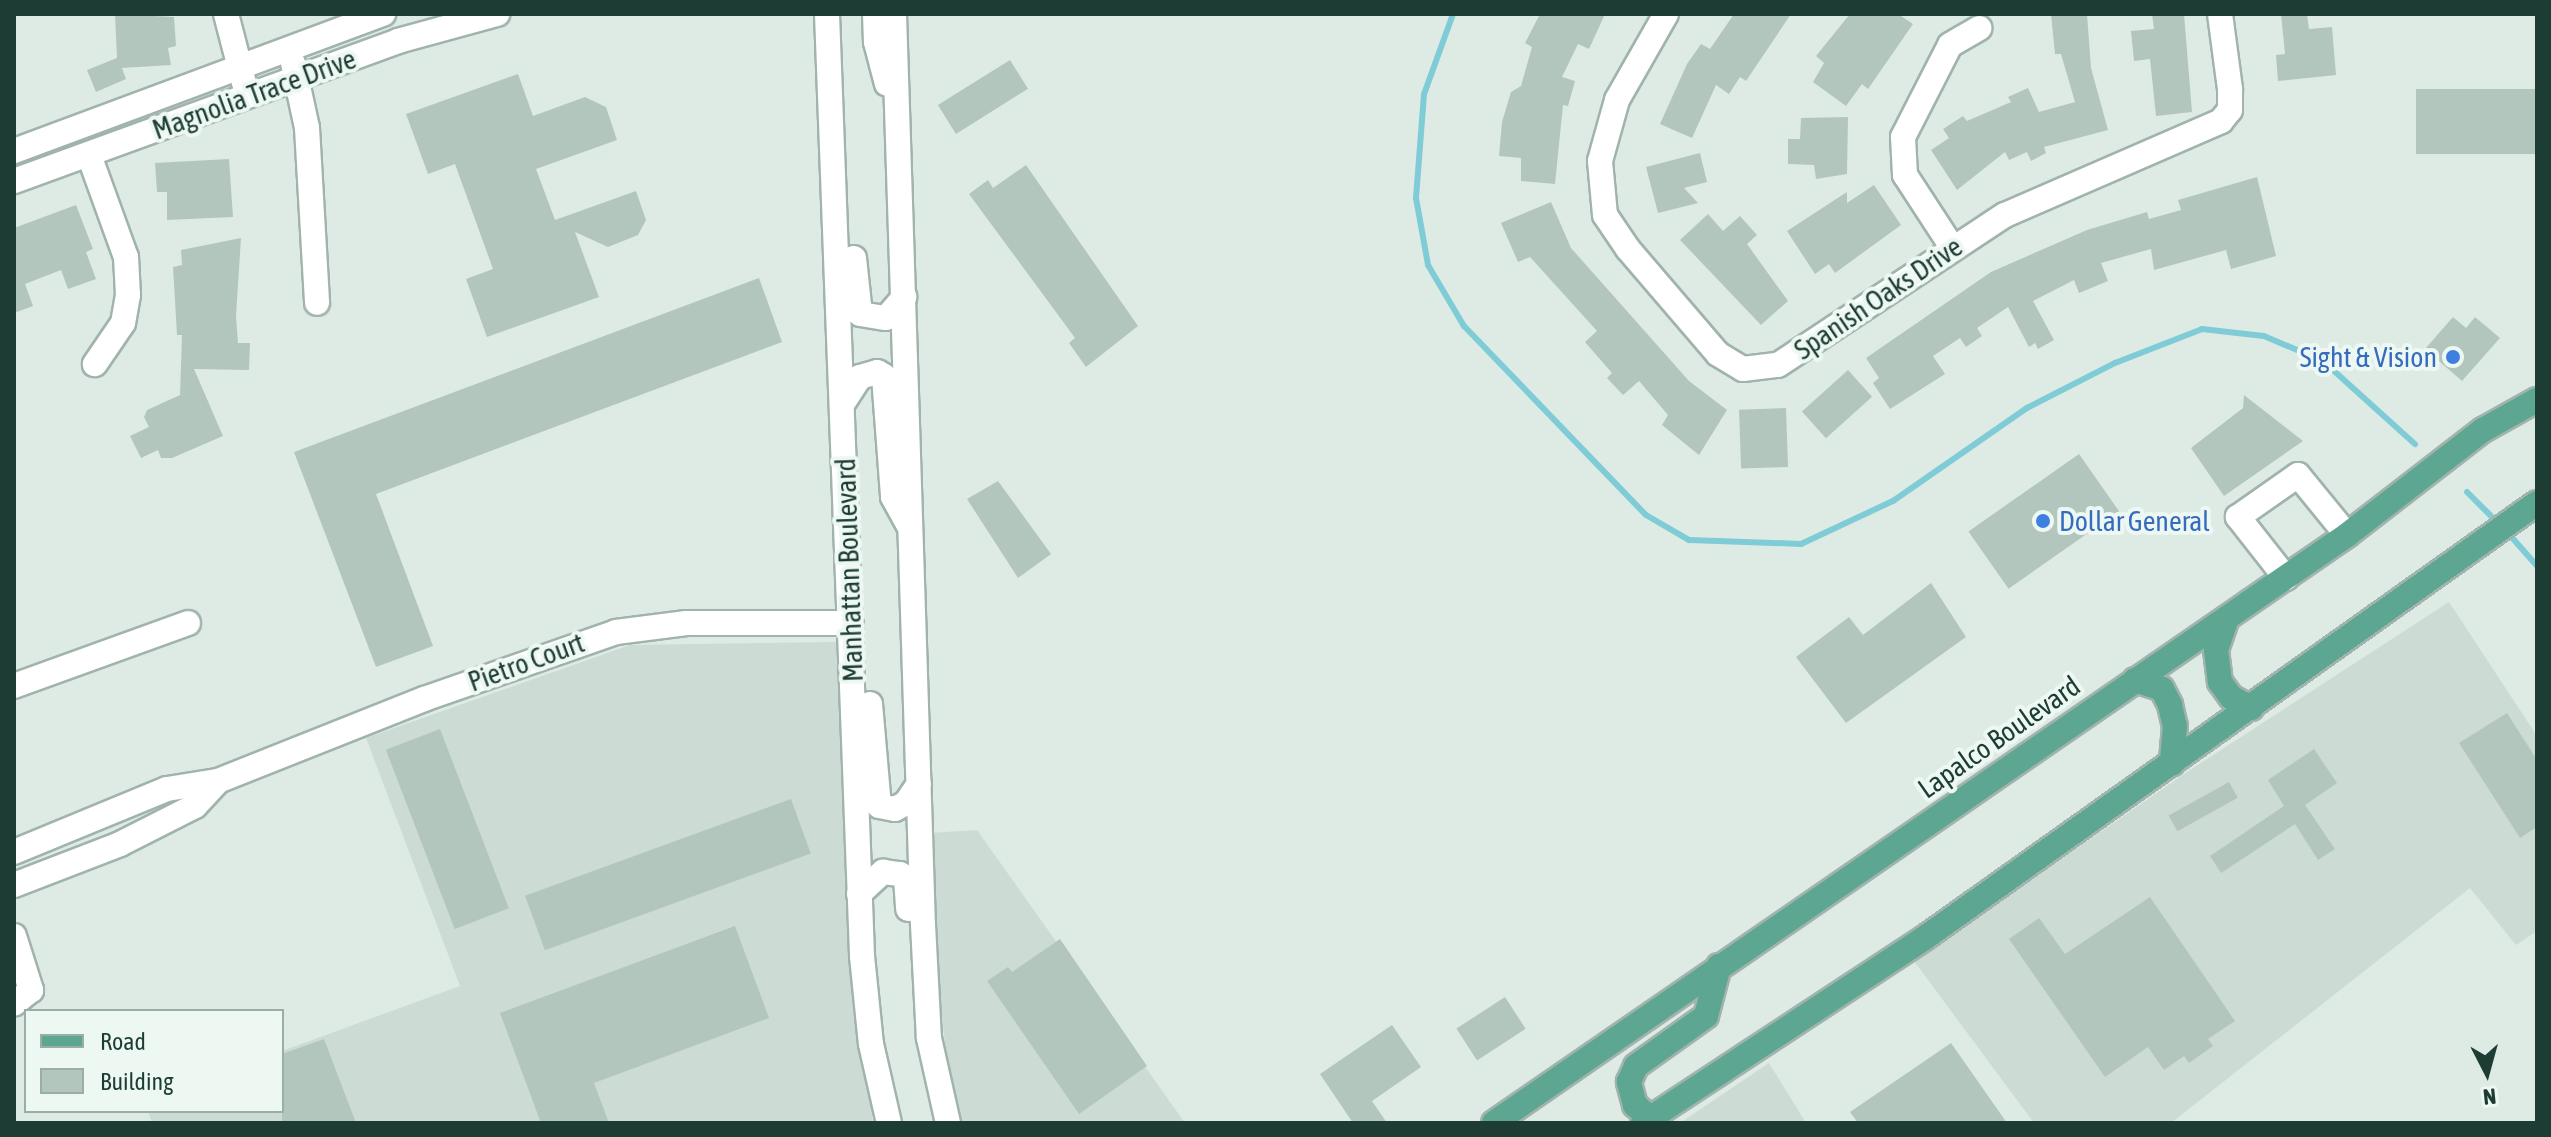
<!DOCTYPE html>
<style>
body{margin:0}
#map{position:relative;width:2551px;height:1137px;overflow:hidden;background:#deebe5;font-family:"Asap Condensed",sans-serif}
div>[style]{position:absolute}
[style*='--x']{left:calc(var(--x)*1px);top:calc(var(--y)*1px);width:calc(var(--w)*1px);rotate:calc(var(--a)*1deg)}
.built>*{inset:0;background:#ccdbd4}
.stream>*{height:6px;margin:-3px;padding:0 3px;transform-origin:3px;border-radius:3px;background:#7fccd7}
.building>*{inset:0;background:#b3c6be;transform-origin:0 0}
.roads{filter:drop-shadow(2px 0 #a0b3ac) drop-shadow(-2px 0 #a0b3ac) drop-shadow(0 2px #a0b3ac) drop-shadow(0 -2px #a0b3ac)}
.minor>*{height:24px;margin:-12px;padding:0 12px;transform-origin:12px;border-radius:12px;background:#fff}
.major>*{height:24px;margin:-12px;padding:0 12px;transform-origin:12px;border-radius:12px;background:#5da691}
.dots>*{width:22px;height:22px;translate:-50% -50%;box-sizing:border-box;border:4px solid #eef8f3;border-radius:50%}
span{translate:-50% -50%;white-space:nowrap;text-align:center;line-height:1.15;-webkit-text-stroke:8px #eef8f3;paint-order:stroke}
.street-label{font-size:28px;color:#1d3c33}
.shop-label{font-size:28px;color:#366cbe}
.right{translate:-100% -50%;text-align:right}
.left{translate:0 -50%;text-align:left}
.frame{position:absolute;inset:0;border:16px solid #1d3c33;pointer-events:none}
.legend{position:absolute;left:24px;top:1009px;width:260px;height:104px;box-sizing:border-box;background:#eef8f3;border:2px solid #9aada6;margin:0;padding:10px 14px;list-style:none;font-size:24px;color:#1d3c33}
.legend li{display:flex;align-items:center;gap:16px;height:40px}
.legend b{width:40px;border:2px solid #9aada6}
.north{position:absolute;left:2447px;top:1033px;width:80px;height:80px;-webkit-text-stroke:6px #eef8f3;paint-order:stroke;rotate:174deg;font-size:22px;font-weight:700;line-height:32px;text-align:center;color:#1d3c33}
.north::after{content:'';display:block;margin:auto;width:28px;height:36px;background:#1d3c33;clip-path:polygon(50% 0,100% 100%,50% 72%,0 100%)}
</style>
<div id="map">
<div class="built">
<div style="clip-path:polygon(2449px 602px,2537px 736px,2537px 931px,2516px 945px,2470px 888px,2171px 1123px,2034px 1123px,1914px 961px,2187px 772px)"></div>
<div style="clip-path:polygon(836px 642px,847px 926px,873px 1123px,152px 1123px,148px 1111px,282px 1111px,282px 1051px,460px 986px,366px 738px,630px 645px)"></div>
<div style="clip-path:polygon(977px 830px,1185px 1123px,961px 1123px,948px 1071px,937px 970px,929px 833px)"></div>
<div style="clip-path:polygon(1769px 1063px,1806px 1123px,1680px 1123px)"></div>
</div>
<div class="stream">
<div style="--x:1453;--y:14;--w:85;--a:109.9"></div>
<div style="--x:1424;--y:94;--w:104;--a:94.4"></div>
<div style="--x:1416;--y:198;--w:68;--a:79.8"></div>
<div style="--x:1428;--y:265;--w:71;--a:59.5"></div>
<div style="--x:1464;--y:326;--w:262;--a:46.1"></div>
<div style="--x:1646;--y:515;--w:50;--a:30.2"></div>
<div style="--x:1689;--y:540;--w:112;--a:2"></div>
<div style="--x:1801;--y:544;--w:102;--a:-25.1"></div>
<div style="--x:1893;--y:501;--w:163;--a:-34.8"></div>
<div style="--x:2027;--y:408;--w:99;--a:-27.1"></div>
<div style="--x:2115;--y:363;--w:93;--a:-21.3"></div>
<div style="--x:2202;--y:329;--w:62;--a:6.4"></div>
<div style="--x:2264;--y:336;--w:64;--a:23"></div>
<div style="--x:2323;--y:361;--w:124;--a:42.1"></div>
<div style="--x:2467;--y:492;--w:42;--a:45"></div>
<div style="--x:2508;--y:533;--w:44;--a:48.7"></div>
</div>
<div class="building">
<div style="clip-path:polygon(115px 14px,174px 17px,176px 46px,168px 48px,171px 65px,122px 68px,126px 79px,96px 92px,87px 70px,117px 58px)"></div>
<div style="clip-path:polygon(1540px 14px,1605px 14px,1589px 49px,1578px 44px,1562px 77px,1575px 81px,1568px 106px,1563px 105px,1555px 184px,1521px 181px,1521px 158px,1499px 156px,1502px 122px,1511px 92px,1521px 86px,1532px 47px,1525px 43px)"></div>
<div style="clip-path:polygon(1734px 14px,1791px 14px,1746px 81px,1740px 77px,1729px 94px,1716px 85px,1692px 138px,1660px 124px,1687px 64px,1701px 44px,1710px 49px)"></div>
<div style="clip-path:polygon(1850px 14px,1898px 14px,1913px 24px,1868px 89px,1862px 84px,1846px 106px,1813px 82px,1824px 63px,1816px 56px)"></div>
<div style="clip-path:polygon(2051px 14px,2087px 14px,2091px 68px,2108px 130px,2044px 147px,2046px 153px,2031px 161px,2027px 152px,2009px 160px,2005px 152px,1957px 190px,1931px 150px,1949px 138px,1943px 129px,1963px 116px,1967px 121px,2011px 102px,2008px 97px,2028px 88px,2039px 112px,2075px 102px,2061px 54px,2055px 54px)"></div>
<div style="clip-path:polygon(2152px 14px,2184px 14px,2192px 112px,2156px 116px,2150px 59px,2134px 61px,2131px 31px,2154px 29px)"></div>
<div style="clip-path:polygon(2281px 14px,2307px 14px,2309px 29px,2332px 27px,2336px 75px,2278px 81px,2276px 55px,2285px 54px)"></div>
<div style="left:1010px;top:60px;width:34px;height:85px;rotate:58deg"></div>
<div style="clip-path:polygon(518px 74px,533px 116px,585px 97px,606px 107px,617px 140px,536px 169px,555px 220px,636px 191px,646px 220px,638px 235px,608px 247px,575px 232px,599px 297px,487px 337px,466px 279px,493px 269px,455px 164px,428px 174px,406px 114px)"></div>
<div style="left:2537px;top:89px;width:65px;height:121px;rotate:90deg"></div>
<div style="clip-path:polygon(1848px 117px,1847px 174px,1816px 179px,1814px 165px,1788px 164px,1788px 139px,1800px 139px,1801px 118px)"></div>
<div style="clip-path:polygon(1700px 153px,1707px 182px,1684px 188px,1698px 203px,1658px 213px,1646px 167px)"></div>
<div style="clip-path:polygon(229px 159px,233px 217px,167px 220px,167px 192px,157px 192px,155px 163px)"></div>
<div style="clip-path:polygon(1026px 165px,1138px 326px,1086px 367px,1069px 343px,1075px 338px,969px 194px,988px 180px,993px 188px)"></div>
<div style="clip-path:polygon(2257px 177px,2276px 256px,2231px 269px,2226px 250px,2154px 270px,2151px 249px,2101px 263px,2108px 281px,2079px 293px,2074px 280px,2033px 301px,2054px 340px,2038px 349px,2035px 343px,2029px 347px,2008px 307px,1977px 328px,1982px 336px,1966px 347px,1960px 338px,1933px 356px,1945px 374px,1890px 409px,1873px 383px,1879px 378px,1866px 358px,1991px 272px,2087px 230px,2147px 212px,2149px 219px,2181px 210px,2178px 200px)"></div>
<div style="clip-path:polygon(1874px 185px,1901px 225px,1835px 273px,1829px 264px,1815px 274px,1787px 231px,1847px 192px,1847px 203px)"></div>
<div style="clip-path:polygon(1551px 202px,1571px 248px,1689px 381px,1727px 410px,1699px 455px,1662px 425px,1668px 415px,1639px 381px,1623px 395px,1607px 378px,1612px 373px,1585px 342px,1597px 331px,1530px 257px,1518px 262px,1501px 223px)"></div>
<div style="clip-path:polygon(76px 205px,93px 249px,86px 252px,96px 279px,68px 289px,61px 270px,25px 284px,33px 306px,14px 313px,14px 228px)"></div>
<div style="clip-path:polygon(1708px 214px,1723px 231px,1740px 216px,1757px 235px,1747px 244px,1788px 301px,1761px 325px,1680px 240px)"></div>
<div style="clip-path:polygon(241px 238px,236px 316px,238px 343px,250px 343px,249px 370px,194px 369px,223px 436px,172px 458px,161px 458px,158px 450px,141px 458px,130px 436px,149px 427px,144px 417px,147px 410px,180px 395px,182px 335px,177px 335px,173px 267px,182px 265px,181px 250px)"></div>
<div style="clip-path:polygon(759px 278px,782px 342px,376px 494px,433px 646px,376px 667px,294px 452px)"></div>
<div style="clip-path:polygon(2453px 317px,2466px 328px,2475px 317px,2500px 338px,2462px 381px,2425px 349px)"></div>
<div style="left:1848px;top:370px;width:36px;height:62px;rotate:48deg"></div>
<div style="clip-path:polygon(2244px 395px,2303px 441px,2224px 496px,2191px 448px,2243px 408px)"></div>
<div style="left:1786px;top:408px;width:59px;height:47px;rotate:88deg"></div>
<div style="left:2079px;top:454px;width:70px;height:135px;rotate:55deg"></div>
<div style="clip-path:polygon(998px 481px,1051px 554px,1018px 578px,967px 499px)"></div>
<div style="clip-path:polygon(1931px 583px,1966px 637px,1846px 723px,1796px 657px,1849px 617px,1863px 635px)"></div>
<div style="clip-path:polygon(2507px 713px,2537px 760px,2537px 827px,2520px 838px,2459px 743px)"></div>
<div style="left:440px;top:729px;width:192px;height:58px;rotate:69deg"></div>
<div style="clip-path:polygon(2314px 749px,2337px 783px,2305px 805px,2335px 849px,2318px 860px,2295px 824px,2221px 873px,2210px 856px,2284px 806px,2268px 780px)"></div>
<div style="left:2229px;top:782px;width:18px;height:69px;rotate:61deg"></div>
<div style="left:791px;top:799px;width:58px;height:283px;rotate:70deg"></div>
<div style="clip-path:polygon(2150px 897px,2235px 1021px,2208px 1039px,2213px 1046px,2189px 1063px,2184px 1056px,2164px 1070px,2148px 1047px,2105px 1077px,2009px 939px,2039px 918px,2065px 954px)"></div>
<div style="clip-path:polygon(735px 926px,769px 1018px,594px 1083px,609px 1123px,541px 1123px,500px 1013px)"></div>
<div style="clip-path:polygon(1060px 939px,1147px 1066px,1079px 1114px,987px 981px,1008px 967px,1012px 972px)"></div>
<div style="left:1505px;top:997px;width:38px;height:58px;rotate:57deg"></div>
<div style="clip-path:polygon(1392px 1025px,1421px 1067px,1372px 1101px,1387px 1123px,1353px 1123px,1320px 1074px)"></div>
<div style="clip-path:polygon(324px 1039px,356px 1123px,282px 1123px,282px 1054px)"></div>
<div style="clip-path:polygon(1951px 1043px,2007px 1123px,1858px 1123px,1850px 1112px)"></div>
</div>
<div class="roads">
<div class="minor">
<div style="--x:226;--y:14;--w:71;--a:75.4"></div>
<div style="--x:827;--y:14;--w:943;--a:87.87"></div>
<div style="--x:862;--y:956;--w:88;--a:84.2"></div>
<div style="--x:871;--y:1044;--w:81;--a:77.2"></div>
<div style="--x:875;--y:14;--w:28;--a:88"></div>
<div style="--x:876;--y:42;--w:43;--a:75.3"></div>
<div style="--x:894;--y:14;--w:911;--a:88.18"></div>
<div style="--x:923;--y:925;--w:113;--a:87"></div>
<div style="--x:929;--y:1038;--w:87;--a:77.4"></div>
<div style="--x:1666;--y:14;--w:99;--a:119.7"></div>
<div style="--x:1617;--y:100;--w:63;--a:105.6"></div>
<div style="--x:1600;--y:161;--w:54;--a:84.7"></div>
<div style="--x:1605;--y:215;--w:41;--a:55.9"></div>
<div style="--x:1628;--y:249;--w:138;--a:49.4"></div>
<div style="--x:1718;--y:354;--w:29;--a:31"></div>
<div style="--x:1743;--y:369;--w:35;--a:-7"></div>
<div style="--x:1778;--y:365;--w:272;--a:-33.5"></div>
<div style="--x:2005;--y:215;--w:236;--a:-23.5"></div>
<div style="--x:2221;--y:121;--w:14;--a:-51"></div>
<div style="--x:2230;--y:110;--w:21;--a:-90"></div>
<div style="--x:2230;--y:89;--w:76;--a:-97.6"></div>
<div style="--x:293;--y:63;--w:66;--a:77.8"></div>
<div style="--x:307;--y:128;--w:175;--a:86.7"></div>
<div style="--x:14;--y:151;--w:394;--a:-20.4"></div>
<div style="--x:89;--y:155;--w:109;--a:70.1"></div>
<div style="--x:126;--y:257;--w:38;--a:87"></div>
<div style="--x:128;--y:295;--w:28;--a:100"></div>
<div style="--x:123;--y:323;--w:50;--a:124.3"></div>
<div style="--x:14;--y:181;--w:409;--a:-20"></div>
<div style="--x:398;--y:41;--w:103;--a:-15.3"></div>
<div style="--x:1952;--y:247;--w:86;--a:-123.1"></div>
<div style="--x:1905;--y:175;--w:38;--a:-93"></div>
<div style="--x:1903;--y:137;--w:103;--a:-62.9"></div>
<div style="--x:1950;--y:45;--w:34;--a:-30"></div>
<div style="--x:854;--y:258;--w:56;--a:83.9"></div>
<div style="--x:860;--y:314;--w:26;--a:9"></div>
<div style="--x:886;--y:318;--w:28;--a:-49"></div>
<div style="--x:843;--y:403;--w:31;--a:-57"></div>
<div style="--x:860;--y:377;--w:18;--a:-16"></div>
<div style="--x:877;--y:372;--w:8;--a:30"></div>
<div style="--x:884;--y:376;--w:121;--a:85.7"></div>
<div style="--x:893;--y:497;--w:35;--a:61"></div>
<div style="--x:2286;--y:578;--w:78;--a:-128.2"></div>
<div style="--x:2238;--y:517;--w:73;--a:-35"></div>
<div style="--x:2298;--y:475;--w:77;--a:50.8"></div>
<div style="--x:14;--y:686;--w:185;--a:-19.9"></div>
<div style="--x:870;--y:704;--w:102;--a:85"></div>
<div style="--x:879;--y:806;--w:16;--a:11"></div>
<div style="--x:895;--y:809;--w:13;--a:-29"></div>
<div style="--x:906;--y:803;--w:23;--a:-56"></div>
<div style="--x:14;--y:852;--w:165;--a:-22.4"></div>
<div style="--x:167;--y:789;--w:52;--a:-8.9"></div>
<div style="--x:218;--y:781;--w:222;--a:-21.7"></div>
<div style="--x:424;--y:699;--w:203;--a:-19.2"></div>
<div style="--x:616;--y:632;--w:71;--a:-7.3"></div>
<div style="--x:686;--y:623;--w:165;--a:0"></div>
<div style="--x:14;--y:885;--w:114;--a:-21.1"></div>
<div style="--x:120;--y:844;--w:84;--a:-26.9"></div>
<div style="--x:195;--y:806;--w:34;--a:-47"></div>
<div style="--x:859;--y:894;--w:33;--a:-43"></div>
<div style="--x:883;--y:872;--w:17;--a:7"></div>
<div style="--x:900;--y:874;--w:7;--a:34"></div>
<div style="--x:906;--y:878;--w:31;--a:86"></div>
<div style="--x:14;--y:936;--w:57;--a:72.5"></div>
<div style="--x:31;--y:990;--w:22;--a:141"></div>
</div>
<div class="major">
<div style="--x:2227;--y:618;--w:34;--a:109"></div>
<div style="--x:2216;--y:650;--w:32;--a:83"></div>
<div style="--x:2220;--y:682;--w:19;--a:54"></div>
<div style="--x:2231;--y:697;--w:23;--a:29"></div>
<div style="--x:2135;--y:680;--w:28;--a:18"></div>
<div style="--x:2162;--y:689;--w:18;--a:63"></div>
<div style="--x:2170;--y:705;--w:22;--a:77"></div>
<div style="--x:2175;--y:726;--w:38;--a:95"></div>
<div style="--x:1650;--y:1118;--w:20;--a:-139"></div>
<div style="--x:1635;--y:1105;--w:24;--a:-105"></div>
<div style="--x:1629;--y:1082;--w:17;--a:-66"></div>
<div style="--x:1636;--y:1066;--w:86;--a:-35.5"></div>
<div style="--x:1706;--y:1016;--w:52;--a:-75.4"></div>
<div style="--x:1494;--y:1123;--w:1036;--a:-34.58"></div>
<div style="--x:2347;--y:535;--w:172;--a:-37.7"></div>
<div style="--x:2483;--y:430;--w:62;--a:-29.1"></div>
<div style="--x:1643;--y:1123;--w:339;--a:-33.3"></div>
<div style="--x:1926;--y:937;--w:749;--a:-35.39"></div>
</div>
</div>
<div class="dots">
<div style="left:2453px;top:357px;background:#3f7fe0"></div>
<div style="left:2043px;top:521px;background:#3f7fe0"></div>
</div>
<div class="street-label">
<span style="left:254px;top:94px;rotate:-20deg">Magnolia Trace Drive</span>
<span style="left:1878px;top:298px;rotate:-34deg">Spanish Oaks Drive</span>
<span style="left:849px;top:570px;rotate:-92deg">Manhattan Boulevard</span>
<span style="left:526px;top:662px;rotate:-20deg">Pietro Court</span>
<span style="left:1999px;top:737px;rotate:-35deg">Lapalco Boulevard</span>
</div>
<div class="shop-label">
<span class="right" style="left:2437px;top:357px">Sight &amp; Vision</span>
<span class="left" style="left:2059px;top:521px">Dollar General</span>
</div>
<div class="frame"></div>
<ul class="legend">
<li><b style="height:10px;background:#5da691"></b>Road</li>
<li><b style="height:22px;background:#b3c6be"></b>Building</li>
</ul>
<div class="north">N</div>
</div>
